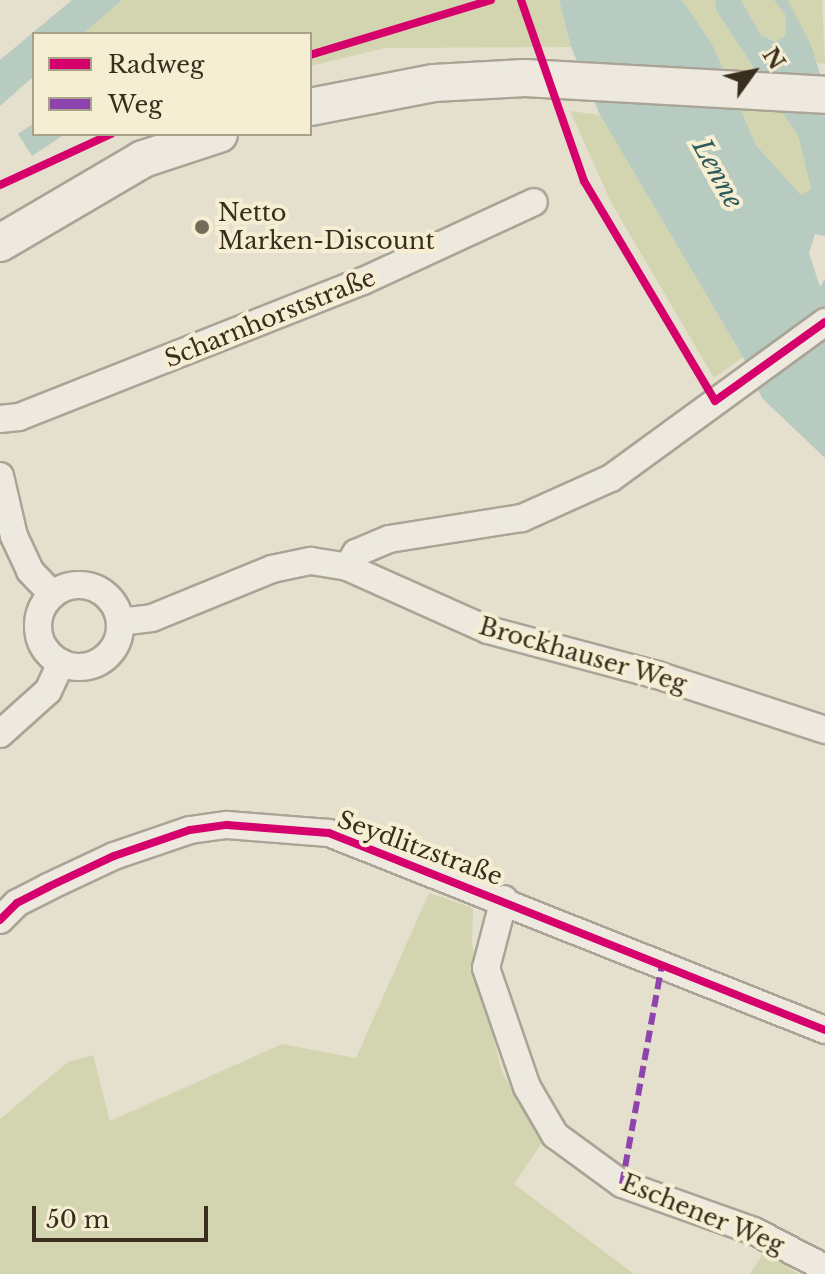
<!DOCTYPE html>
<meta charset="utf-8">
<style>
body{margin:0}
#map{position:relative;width:825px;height:1274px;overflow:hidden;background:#e5dfcd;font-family:"Libre Baskerville",serif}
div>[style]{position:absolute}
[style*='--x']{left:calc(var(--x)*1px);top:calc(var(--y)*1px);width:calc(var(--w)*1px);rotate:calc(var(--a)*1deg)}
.green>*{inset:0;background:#d2d5af}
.water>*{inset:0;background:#b8cbc0}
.roads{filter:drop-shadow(2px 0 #aaa496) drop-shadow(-2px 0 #aaa496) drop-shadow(0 2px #aaa496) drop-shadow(0 -2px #aaa496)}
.street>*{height:26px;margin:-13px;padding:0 13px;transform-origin:13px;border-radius:13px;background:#ede9df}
.street>.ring{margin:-13px;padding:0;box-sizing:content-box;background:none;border:26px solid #ede9df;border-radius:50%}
.secondary>*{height:36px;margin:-18px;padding:0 18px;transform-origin:18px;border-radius:18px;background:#ede9df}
.quiet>*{height:6px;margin-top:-3px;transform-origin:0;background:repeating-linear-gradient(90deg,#8e44ad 0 12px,transparent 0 18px)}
.cycleway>*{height:8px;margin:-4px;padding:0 4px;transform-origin:4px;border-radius:4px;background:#d6006c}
.dots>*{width:22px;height:22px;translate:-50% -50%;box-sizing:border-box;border:4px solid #f6eed3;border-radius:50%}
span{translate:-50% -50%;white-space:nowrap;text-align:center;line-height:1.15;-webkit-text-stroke:8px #f6eed3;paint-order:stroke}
.poi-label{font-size:24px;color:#392d1e}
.left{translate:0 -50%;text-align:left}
.street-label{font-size:24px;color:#392d1e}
.water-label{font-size:26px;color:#2d5959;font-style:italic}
.legend{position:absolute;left:32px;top:32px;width:280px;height:104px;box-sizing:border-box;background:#f6eed3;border:2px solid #aaa18b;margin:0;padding:10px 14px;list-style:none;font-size:24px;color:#392d1e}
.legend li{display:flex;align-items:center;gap:16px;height:40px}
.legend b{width:40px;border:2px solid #aaa18b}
.north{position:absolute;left:713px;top:32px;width:80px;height:80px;-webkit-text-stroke:6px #f6eed3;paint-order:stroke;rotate:57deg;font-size:22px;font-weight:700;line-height:32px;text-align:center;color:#392d1e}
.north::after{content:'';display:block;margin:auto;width:28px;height:36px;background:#392d1e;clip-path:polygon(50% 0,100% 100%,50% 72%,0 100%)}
.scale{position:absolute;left:32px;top:1206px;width:176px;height:36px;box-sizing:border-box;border:4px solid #392d1e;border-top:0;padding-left:10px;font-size:24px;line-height:28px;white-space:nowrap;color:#392d1e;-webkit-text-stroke:6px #f6eed3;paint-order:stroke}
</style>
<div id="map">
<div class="green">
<div style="clip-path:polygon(122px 0,559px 0,571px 47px,385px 48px,310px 66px,310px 34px,83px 34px)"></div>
<div style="clip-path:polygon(682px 0,715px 0,716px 10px,798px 136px,811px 189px,801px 195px,756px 145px,712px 44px)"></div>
<div style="clip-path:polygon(741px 0,774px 0,786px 15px,786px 36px,775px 42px,761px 35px)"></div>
<div style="clip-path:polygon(788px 0,822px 0,825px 64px,817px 63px)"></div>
<div style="clip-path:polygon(570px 111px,600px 115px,743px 357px,714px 378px,612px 204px)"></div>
<div style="clip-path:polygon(429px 893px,473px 908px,472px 944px,502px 1073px,544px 1140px,514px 1184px,634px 1274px,0 1274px,0 1119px,68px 1062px,93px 1055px,110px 1121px,282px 1044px,356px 1058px)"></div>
<div style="clip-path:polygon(764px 1252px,799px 1274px,750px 1274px)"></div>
</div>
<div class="water">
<div style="clip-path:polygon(72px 0,122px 0,83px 34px,34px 34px,34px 76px,0 106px,0 60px)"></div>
<div style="clip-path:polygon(559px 0,682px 0,712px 44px,756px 145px,801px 195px,811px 189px,798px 136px,716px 10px,715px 0,741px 0,761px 35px,775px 42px,786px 35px,786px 16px,774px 0,788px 0,811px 45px,825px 89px,825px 236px,815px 234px,809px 253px,820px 287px,825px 279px,825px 458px,762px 398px,743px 357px,600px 115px,571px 47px)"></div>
<div style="clip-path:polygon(34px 123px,34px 134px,65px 134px,32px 156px,18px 134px)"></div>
</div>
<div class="roads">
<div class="street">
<div style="--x:0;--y:419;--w:19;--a:-6"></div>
<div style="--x:19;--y:417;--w:370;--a:-21.6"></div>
<div style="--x:363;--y:281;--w:188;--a:-24.8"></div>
<div style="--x:0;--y:476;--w:62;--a:76.9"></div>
<div style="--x:14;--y:536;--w:38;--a:65"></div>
<div style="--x:30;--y:571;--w:33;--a:46"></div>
<div style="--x:347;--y:567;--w:17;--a:-57"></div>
<div style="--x:356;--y:553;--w:36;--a:-23"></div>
<div style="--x:389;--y:539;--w:135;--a:-9"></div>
<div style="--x:522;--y:518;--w:98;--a:-24.2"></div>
<div style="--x:611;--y:478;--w:265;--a:-36.1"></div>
<div class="ring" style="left:38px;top:585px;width:56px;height:56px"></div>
<div style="--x:120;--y:622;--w:32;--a:-7"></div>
<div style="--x:152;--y:618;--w:130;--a:-22.2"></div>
<div style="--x:272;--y:569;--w:40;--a:-12"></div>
<div style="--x:311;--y:561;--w:36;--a:9"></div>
<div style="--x:347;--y:567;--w:154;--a:24.1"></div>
<div style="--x:488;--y:630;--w:175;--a:14.9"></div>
<div style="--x:657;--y:675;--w:177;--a:18.1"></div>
<div style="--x:0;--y:734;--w:64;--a:-41.9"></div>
<div style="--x:48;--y:691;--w:31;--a:-65"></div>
<div style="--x:504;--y:899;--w:71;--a:104.6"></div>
<div style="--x:486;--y:968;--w:126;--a:71"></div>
<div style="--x:527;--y:1087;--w:56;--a:59.7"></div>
<div style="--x:555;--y:1135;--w:83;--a:36.2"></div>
<div style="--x:622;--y:1184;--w:140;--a:19.6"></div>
<div style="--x:754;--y:1231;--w:80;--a:27.5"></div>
<div style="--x:0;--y:920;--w:24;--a:-45"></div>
<div style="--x:17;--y:903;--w:35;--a:-27"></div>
<div style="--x:48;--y:887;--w:73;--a:-25.2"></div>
<div style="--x:114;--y:856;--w:80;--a:-18.9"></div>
<div style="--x:190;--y:830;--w:37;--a:-8"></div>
<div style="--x:227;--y:825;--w:102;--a:4.5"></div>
<div style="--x:329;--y:833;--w:534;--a:21.66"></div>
</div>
<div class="secondary">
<div style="--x:310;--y:107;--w:126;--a:-11"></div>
<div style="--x:434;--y:83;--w:91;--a:-3.1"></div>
<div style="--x:525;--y:78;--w:300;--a:3.2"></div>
<div style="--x:0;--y:243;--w:166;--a:-30.4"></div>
<div style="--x:143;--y:159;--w:80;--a:-18.2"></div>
</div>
</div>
<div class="quiet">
<div style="--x:622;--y:1184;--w:225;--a:-79.7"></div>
</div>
<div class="cycleway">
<div style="--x:521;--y:0;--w:192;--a:70.8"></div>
<div style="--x:584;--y:181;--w:256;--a:59.2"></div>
<div style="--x:715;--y:401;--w:135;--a:-35.7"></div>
<div style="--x:310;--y:55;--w:189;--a:-16.9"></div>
<div style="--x:0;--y:185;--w:122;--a:-24.7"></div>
<div style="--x:0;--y:920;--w:24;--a:-45"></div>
<div style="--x:17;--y:903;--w:35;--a:-27"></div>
<div style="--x:48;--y:887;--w:73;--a:-25.2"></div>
<div style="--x:114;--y:856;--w:80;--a:-18.9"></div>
<div style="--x:190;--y:830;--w:37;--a:-8"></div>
<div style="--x:227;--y:825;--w:102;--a:4.5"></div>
<div style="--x:329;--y:833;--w:534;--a:21.66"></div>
</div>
<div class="dots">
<div style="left:202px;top:227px;background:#756b5b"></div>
</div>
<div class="poi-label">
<span class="left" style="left:218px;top:227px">Netto<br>Marken-Discount</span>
</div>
<div class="street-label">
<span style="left:270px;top:318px;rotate:-22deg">Scharnhorststraße</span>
<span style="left:583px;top:655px;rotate:16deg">Brockhauser Weg</span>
<span style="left:420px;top:848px;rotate:20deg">Seydlitzstraße</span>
<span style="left:703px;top:1214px;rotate:22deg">Eschener Weg</span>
</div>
<div class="water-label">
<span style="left:717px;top:174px;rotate:61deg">Lenne</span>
</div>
<ul class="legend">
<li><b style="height:10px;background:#d6006c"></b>Radweg</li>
<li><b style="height:10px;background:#8e44ad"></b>Weg</li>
</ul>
<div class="north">N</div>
<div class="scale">50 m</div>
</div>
